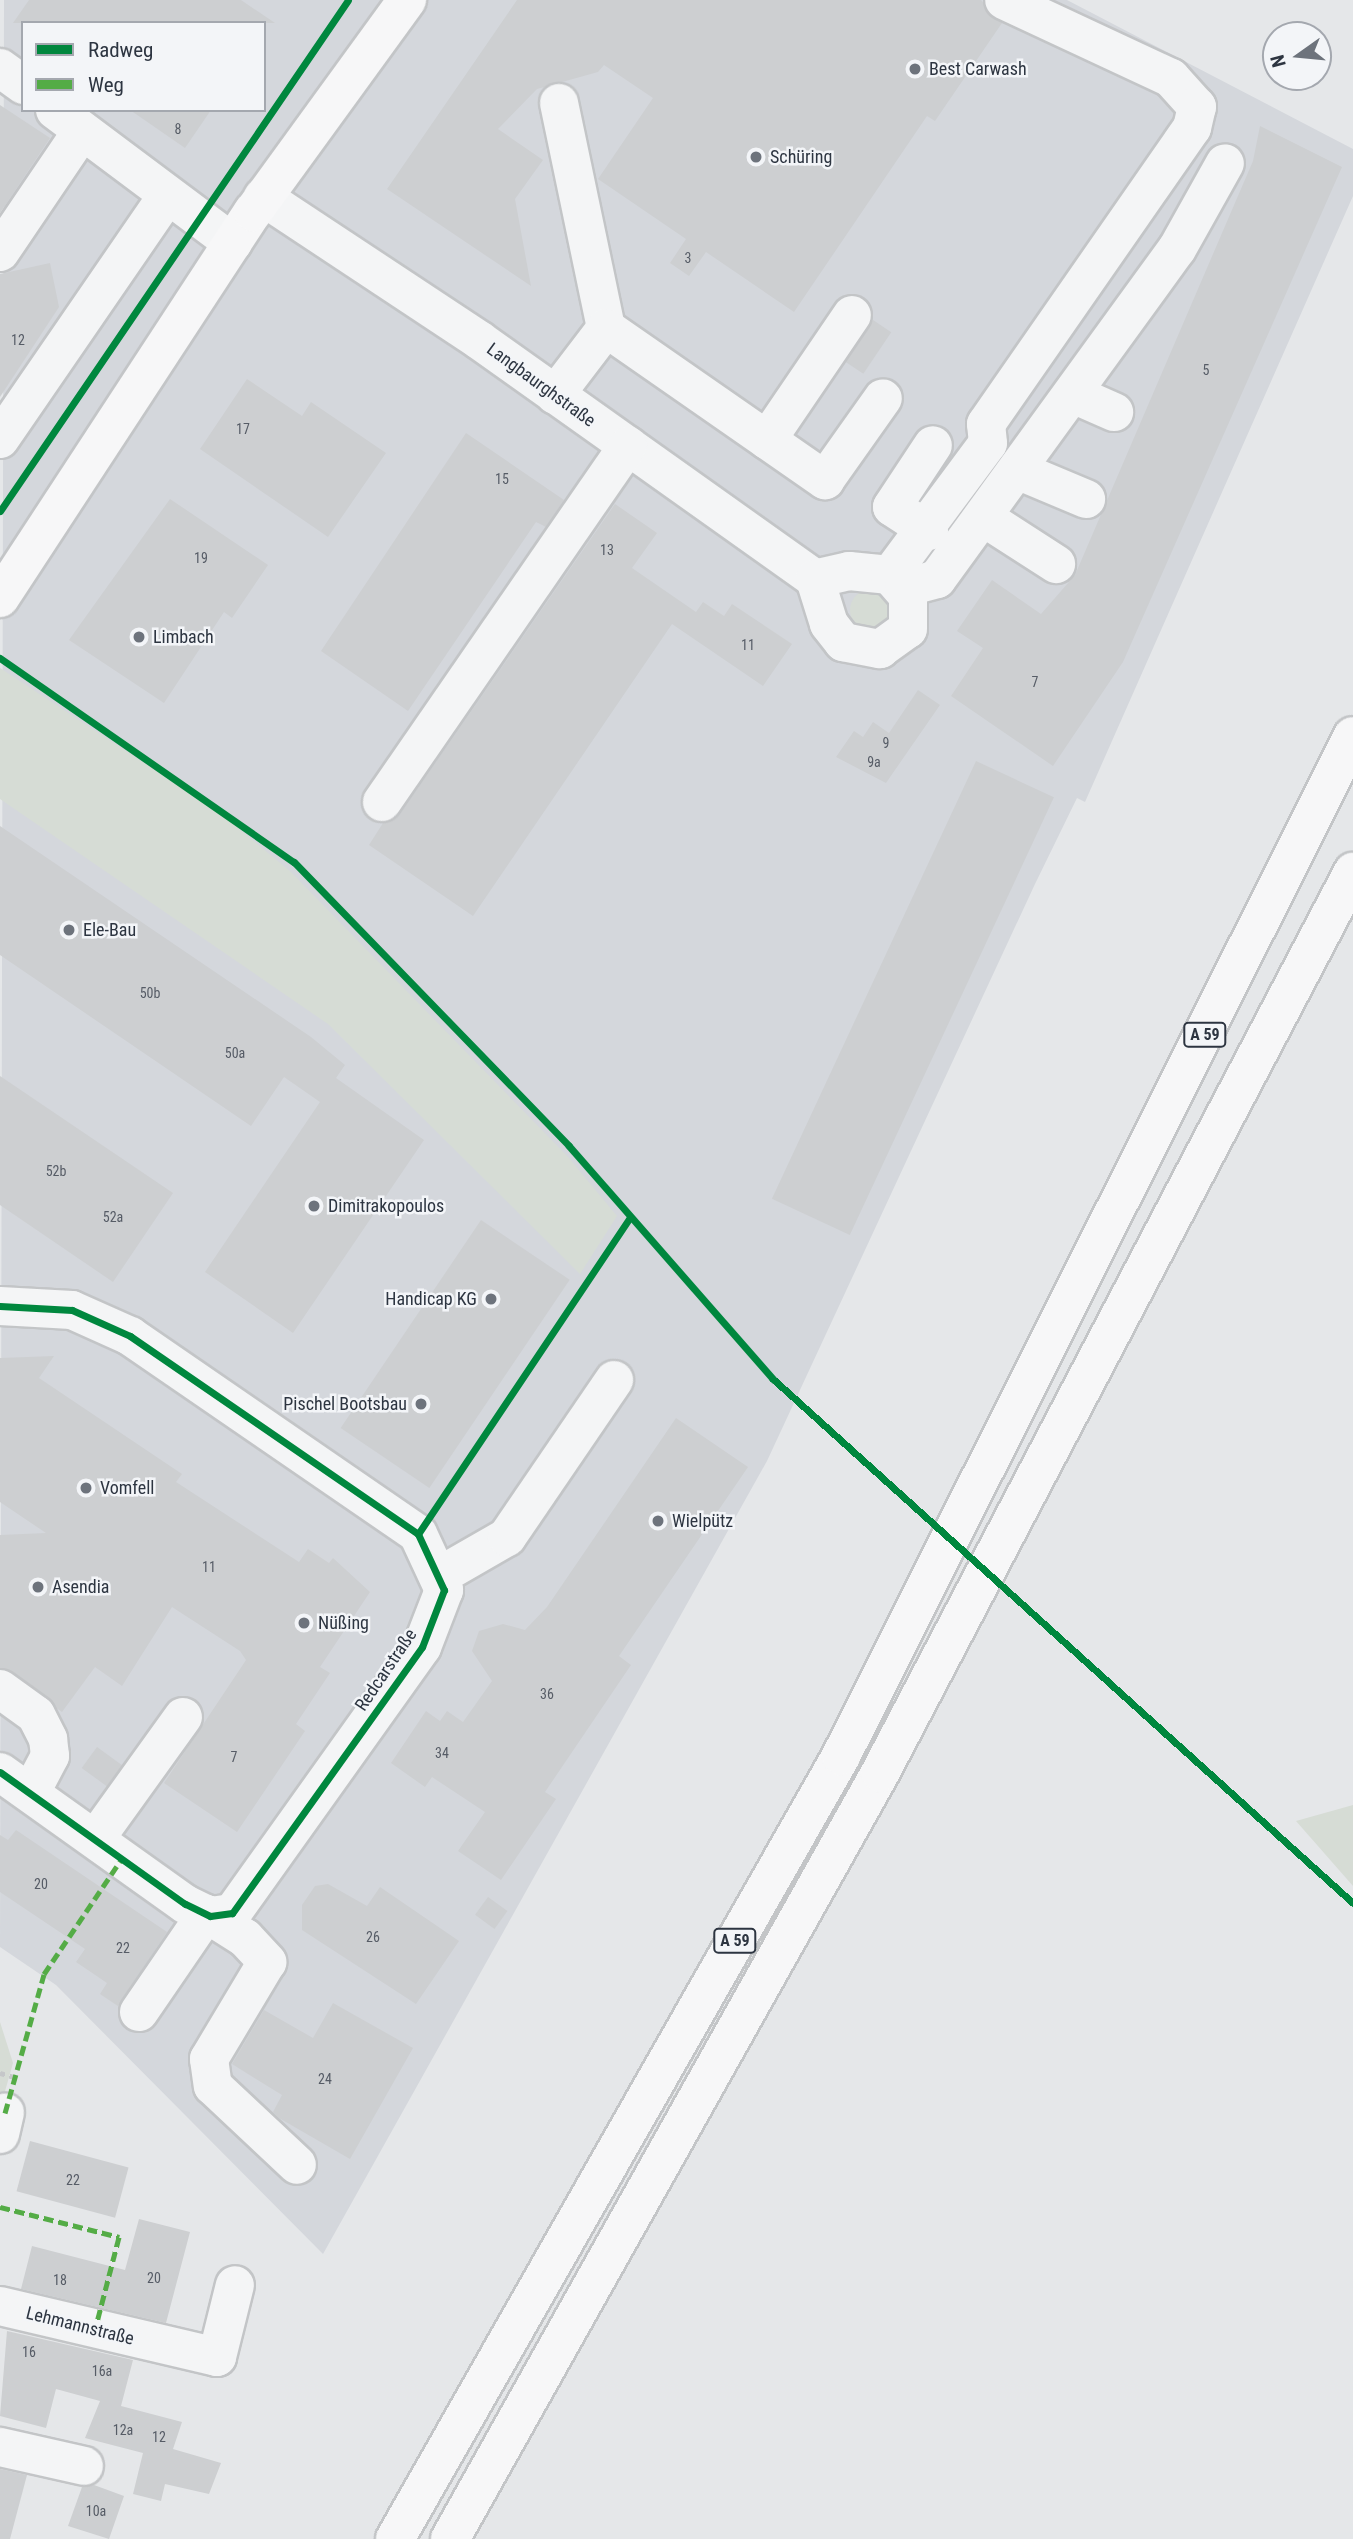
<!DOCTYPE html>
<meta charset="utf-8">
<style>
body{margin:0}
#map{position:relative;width:1353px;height:2539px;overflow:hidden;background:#e5e7e9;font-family:"Roboto Condensed",sans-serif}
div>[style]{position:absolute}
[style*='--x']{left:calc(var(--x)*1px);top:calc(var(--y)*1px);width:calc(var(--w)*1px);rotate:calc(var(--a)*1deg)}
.built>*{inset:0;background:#d4d7dc}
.green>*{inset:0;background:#d6dcd5}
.round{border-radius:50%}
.building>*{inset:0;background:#cdcfd1;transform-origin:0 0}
.path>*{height:4.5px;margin-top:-2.25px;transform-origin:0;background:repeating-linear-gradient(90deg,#c5c7c9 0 5px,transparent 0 10px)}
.roads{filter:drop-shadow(2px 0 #c3c5c7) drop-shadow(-2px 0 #c3c5c7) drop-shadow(0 2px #c3c5c7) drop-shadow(0 -2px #c3c5c7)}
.minor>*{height:38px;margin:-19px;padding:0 19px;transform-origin:19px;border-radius:19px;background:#f4f5f6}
.major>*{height:38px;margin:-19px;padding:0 19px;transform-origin:19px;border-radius:19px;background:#f7f7f8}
.highway>*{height:38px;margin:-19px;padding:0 19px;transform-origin:19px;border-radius:19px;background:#f7f7f8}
.quiet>*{height:5px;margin-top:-2.5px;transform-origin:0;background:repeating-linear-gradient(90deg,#54ac46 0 10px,transparent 0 15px)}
.cycleway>*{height:7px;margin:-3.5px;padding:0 3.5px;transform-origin:3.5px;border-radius:3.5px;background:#00873e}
.dots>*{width:19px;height:19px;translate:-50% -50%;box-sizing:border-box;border:4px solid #f3f5f8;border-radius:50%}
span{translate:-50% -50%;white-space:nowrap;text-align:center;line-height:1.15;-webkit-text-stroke:5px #f3f5f8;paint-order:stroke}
.number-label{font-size:14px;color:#565c66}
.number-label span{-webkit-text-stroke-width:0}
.shield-label span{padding:2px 5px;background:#f3f5f8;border:2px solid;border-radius:5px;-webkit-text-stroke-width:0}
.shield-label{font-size:16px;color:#2d3541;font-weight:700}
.poi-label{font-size:18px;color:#2d3541}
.left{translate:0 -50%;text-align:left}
.right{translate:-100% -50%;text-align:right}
.street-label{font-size:18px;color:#2d3541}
.legend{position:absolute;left:21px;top:21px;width:245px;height:91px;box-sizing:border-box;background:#f3f5f8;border:2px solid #a4a8af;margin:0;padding:9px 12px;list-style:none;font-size:21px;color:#2d3541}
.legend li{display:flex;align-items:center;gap:14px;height:35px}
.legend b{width:35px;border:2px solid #a4a8af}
.north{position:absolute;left:1262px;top:21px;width:70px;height:70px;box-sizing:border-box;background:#f3f5f8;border:2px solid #a4a8af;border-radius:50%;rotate:255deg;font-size:19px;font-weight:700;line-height:28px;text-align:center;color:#2d3541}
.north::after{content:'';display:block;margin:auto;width:24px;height:32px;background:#6d737c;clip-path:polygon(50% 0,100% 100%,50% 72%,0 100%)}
</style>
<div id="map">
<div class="built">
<div style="clip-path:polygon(evenodd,4px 0,1067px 0,1353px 149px,1353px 196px,1085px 802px,1077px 798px,1035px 884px,767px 1461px,323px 2254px,56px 1985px,0 1947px,4px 0,23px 23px,264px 23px,264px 110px,23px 110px,23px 23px)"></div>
</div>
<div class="green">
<div class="round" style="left:850px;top:590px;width:40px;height:40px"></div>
<div style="clip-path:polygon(0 668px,220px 813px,291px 872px,568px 1157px,617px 1216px,580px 1274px,328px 1024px,0 799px)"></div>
<div style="clip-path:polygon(1353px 1805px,1353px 1886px,1296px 1821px)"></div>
<div style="clip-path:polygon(0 2022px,13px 2063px,0 2109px)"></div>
</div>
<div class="building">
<div style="clip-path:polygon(29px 0,241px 0,275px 23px,13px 23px)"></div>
<div style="clip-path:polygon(517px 0,981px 0,1002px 23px,935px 121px,927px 116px,794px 312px,706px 252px,689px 276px,670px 263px,686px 239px,598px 179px,653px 98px,604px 65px,598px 72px,537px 89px,498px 129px,543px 160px,515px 199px,531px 286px,387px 189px)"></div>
<div style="clip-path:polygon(0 105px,50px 138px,0 213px)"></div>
<div style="clip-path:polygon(130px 110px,211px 110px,185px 148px)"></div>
<div style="clip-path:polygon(1260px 126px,1342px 167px,1123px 662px,1053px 766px,951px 696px,983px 648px,957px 631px,992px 580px,1041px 614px,1075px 575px,1253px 161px)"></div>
<div style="clip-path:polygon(50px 263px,59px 307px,0 397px,0 274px)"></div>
<div style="left:873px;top:320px;width:22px;height:50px;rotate:34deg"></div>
<div style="clip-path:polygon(247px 379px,302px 416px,311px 402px,386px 453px,328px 537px,200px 449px)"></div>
<div style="clip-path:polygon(466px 433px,564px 500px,546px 527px,536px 522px,408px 711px,321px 651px)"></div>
<div style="clip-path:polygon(170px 499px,268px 565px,232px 618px,224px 612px,164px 703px,69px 640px)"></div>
<div style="clip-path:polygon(615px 504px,657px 533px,632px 568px,696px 612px,703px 602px,724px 616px,732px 604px,792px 644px,763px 686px,672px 624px,473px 916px,369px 845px,383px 823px,400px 814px)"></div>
<div style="clip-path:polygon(918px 690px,940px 705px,886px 783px,836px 757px,854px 731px,863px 737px,873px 722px,889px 733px)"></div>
<div style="left:976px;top:761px;width:86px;height:483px;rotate:25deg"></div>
<div style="clip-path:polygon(0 826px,311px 1037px,345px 1065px,336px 1078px,424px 1140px,293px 1333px,205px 1272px,320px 1102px,284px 1077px,251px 1126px,0 955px)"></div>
<div style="clip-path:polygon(0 1076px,173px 1193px,113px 1282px,0 1205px)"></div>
<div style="left:481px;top:1220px;width:107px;height:251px;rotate:34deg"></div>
<div style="clip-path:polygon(54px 1356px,39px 1378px,182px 1474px,176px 1482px,299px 1562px,308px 1549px,329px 1563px,333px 1558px,370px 1592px,320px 1667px,330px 1673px,296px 1724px,305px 1731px,237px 1832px,164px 1783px,246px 1660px,240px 1651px,172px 1607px,122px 1686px,95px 1667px,62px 1712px,0 1668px,0 1535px,46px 1533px,0 1502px,0 1358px)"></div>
<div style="clip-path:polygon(676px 1418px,748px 1467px,619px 1656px,631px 1665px,545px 1792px,556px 1799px,501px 1880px,458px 1851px,485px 1812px,432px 1777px,425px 1787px,391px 1763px,426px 1711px,440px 1721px,447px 1711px,463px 1722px,492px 1681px,472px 1651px,479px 1631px,503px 1624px,525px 1630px,547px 1607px)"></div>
<div style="left:97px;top:1747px;width:31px;height:26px;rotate:36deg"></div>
<div style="clip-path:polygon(16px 1830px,167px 1932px,118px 2006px,100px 1994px,107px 1983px,76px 1962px,85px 1949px,0 1892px,0 1835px,8px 1840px)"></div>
<div style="clip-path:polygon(328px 1884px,367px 1906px,380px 1887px,459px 1941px,416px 2004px,302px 1930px,302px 1905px,315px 1886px)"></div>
<div style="left:488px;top:1897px;width:24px;height:22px;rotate:36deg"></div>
<div style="clip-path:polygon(333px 2003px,413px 2048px,350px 2159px,279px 2118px,273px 2112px,282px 2095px,232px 2064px,264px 2010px,313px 2038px)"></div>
<div style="left:30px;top:2141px;width:102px;height:52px;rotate:15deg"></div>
<div style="clip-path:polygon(139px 2219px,190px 2232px,166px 2323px,21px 2289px,32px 2246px,125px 2270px)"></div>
<div style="clip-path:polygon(7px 2331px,133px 2360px,121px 2406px,182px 2422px,173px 2449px,221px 2463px,209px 2494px,165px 2484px,161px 2501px,133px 2494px,143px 2453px,85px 2438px,100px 2401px,56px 2389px,46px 2428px,0 2416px)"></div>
<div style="clip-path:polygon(0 2469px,27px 2475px,10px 2539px,0 2539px)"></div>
<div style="clip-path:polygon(94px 2485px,124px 2496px,109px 2539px,68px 2526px,82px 2487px)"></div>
</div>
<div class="path">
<div style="--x:0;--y:2073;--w:18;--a:16"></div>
</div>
<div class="roads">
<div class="minor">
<div style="--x:0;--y:68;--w:29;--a:36"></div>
<div style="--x:559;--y:103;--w:230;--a:78.2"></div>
<div style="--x:55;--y:110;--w:222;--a:36.8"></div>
<div style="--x:263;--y:197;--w:259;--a:33.5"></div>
<div style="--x:479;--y:340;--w:412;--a:35.4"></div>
<div style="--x:815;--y:579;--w:47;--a:72.7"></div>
<div style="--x:829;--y:624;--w:23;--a:52"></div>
<div style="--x:843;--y:642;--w:38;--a:11"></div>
<div style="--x:880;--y:649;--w:34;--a:-36"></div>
<div style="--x:908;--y:629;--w:33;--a:-90"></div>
<div style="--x:908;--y:596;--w:28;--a:-131"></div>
<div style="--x:890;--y:575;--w:41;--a:-174.4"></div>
<div style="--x:849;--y:571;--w:35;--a:167"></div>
<div style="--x:0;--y:252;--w:146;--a:-55.9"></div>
<div style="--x:1073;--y:394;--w:45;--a:23.7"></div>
<div style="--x:555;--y:395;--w:84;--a:-52.7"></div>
<div style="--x:606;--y:328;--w:267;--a:34.8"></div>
<div style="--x:825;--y:480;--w:100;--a:-54.7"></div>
<div style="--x:0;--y:439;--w:296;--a:-55.5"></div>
<div style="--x:767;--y:440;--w:151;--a:-55.8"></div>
<div style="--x:1017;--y:470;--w:75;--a:22.8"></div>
<div style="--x:983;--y:517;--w:87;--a:32.8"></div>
<div style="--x:929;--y:531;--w:44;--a:-147"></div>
<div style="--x:892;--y:507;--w:74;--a:-56.5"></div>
<div style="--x:890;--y:575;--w:164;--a:-53.4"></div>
<div style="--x:988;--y:443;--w:19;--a:-96"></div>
<div style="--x:986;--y:424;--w:361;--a:-55.2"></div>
<div style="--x:1192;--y:128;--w:22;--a:-77"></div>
<div style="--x:1197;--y:107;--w:39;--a:-132"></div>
<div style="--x:1171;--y:78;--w:184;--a:-155"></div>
<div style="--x:904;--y:588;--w:34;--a:-15"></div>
<div style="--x:937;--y:579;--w:408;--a:-54"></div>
<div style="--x:1177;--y:249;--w:98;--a:-60.8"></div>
<div style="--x:382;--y:802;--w:433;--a:-55.4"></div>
<div style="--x:0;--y:1306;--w:72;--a:3.2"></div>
<div style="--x:72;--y:1310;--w:64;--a:24.1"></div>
<div style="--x:130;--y:1336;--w:349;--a:34.5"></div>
<div style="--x:418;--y:1534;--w:62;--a:65.1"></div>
<div style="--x:444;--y:1590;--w:61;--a:111.1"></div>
<div style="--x:422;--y:1647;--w:327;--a:125.5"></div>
<div style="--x:232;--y:1913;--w:22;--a:172"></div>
<div style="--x:210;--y:1916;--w:28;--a:-154"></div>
<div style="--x:185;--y:1904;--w:227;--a:-144.5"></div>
<div style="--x:441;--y:1575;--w:76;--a:-29.9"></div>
<div style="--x:507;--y:1537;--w:190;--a:-55.7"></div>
<div style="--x:0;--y:1689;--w:44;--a:35.8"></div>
<div style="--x:36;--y:1715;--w:27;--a:63"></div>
<div style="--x:48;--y:1739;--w:17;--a:83"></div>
<div style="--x:50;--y:1756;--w:41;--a:117.8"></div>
<div style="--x:96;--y:1838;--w:149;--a:-54.3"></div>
<div style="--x:210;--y:1916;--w:41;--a:32.2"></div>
<div style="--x:245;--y:1938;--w:33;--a:47"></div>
<div style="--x:267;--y:1962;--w:113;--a:120.9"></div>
<div style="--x:209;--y:2059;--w:27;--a:82"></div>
<div style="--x:213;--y:2086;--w:115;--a:43.2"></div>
<div style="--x:139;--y:2012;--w:119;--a:-55.6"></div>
<div style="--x:0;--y:2134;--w:22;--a:-77"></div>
<div style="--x:0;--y:2306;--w:223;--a:13.2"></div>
<div style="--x:217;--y:2357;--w:74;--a:-76"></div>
<div style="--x:0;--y:2447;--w:86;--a:12.7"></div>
</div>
<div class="major">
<div style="--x:0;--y:598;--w:462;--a:-56.8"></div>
<div style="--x:253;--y:212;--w:262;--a:-54"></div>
</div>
<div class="highway">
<div style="--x:395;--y:2539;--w:901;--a:-60.33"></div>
<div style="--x:841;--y:1756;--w:1141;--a:-63.35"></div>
<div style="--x:450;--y:2539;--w:878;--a:-60.69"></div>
<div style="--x:880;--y:1773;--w:1018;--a:-62.3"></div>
</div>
</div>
<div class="quiet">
<div style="--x:5;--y:2113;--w:144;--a:-74.3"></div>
<div style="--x:44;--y:1974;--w:141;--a:-56"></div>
<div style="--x:0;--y:2207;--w:123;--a:14.1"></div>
<div style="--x:119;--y:2237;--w:96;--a:104.5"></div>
</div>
<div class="cycleway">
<div style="--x:0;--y:511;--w:618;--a:-55.74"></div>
<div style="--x:0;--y:658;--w:358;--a:34.8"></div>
<div style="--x:294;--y:862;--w:395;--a:45.9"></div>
<div style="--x:569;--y:1146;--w:310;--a:48.8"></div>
<div style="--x:773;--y:1379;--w:782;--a:42.1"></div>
<div style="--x:0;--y:1306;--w:72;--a:3.2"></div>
<div style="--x:72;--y:1310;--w:64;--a:24.1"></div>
<div style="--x:130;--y:1336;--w:349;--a:34.5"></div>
<div style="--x:418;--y:1534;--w:62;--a:65.1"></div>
<div style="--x:444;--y:1590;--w:61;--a:111.1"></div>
<div style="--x:422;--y:1647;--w:327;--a:125.5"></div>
<div style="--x:232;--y:1913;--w:22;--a:172"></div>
<div style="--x:210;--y:1916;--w:28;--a:-154"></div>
<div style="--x:185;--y:1904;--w:227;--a:-144.5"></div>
<div style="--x:418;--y:1534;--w:381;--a:-56.2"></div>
</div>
<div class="dots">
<div style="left:915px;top:69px;background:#6d737c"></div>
<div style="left:756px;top:157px;background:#6d737c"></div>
<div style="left:139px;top:637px;background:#6d737c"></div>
<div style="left:69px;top:930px;background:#6d737c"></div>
<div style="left:314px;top:1206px;background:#6d737c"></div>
<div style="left:491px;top:1299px;background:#6d737c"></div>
<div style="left:421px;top:1404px;background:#6d737c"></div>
<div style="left:86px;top:1488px;background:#6d737c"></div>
<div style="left:658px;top:1521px;background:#6d737c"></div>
<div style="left:38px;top:1587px;background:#6d737c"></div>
<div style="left:304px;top:1623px;background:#6d737c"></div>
</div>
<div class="number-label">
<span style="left:178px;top:129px">8</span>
<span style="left:688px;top:258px">3</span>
<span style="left:18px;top:340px">12</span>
<span style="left:1206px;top:370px">5</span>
<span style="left:243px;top:429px">17</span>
<span style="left:502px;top:479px">15</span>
<span style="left:607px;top:550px">13</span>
<span style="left:201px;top:558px">19</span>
<span style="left:748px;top:645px">11</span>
<span style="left:1035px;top:682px">7</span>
<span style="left:886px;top:743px">9</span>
<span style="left:874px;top:762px">9a</span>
<span style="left:150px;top:993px">50b</span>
<span style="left:235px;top:1053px">50a</span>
<span style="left:56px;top:1171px">52b</span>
<span style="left:113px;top:1217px">52a</span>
<span style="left:209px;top:1567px">11</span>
<span style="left:547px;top:1694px">36</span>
<span style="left:442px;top:1753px">34</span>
<span style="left:234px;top:1757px">7</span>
<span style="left:41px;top:1884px">20</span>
<span style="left:373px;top:1937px">26</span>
<span style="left:123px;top:1948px">22</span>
<span style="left:325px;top:2079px">24</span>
<span style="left:73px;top:2180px">22</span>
<span style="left:154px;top:2278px">20</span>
<span style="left:60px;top:2280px">18</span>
<span style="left:29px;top:2352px">16</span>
<span style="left:102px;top:2371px">16a</span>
<span style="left:123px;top:2430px">12a</span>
<span style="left:159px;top:2437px">12</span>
<span style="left:96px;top:2511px">10a</span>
</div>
<div class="shield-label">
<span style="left:1205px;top:1035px">A 59</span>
<span style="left:735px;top:1941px">A 59</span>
</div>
<div class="poi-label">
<span class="left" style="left:929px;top:69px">Best Carwash</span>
<span class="left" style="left:770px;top:157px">Schüring</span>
<span class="left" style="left:153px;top:637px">Limbach</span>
<span class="left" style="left:83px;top:930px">Ele-Bau</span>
<span class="left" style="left:328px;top:1206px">Dimitrakopoulos</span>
<span class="right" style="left:477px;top:1299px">Handicap KG</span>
<span class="right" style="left:407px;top:1404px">Pischel Bootsbau</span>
<span class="left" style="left:100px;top:1488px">Vomfell</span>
<span class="left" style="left:672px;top:1521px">Wielpütz</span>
<span class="left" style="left:52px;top:1587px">Asendia</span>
<span class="left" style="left:318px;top:1623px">Nüßing</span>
</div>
<div class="street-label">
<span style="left:541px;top:385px;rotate:36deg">Langbaurghstraße</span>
<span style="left:386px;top:1670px;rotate:-56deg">Redcarstraße</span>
<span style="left:80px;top:2326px;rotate:14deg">Lehmannstraße</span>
</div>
<ul class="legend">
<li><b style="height:9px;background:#00873e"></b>Radweg</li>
<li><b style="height:9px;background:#54ac46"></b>Weg</li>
</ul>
<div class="north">N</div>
</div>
